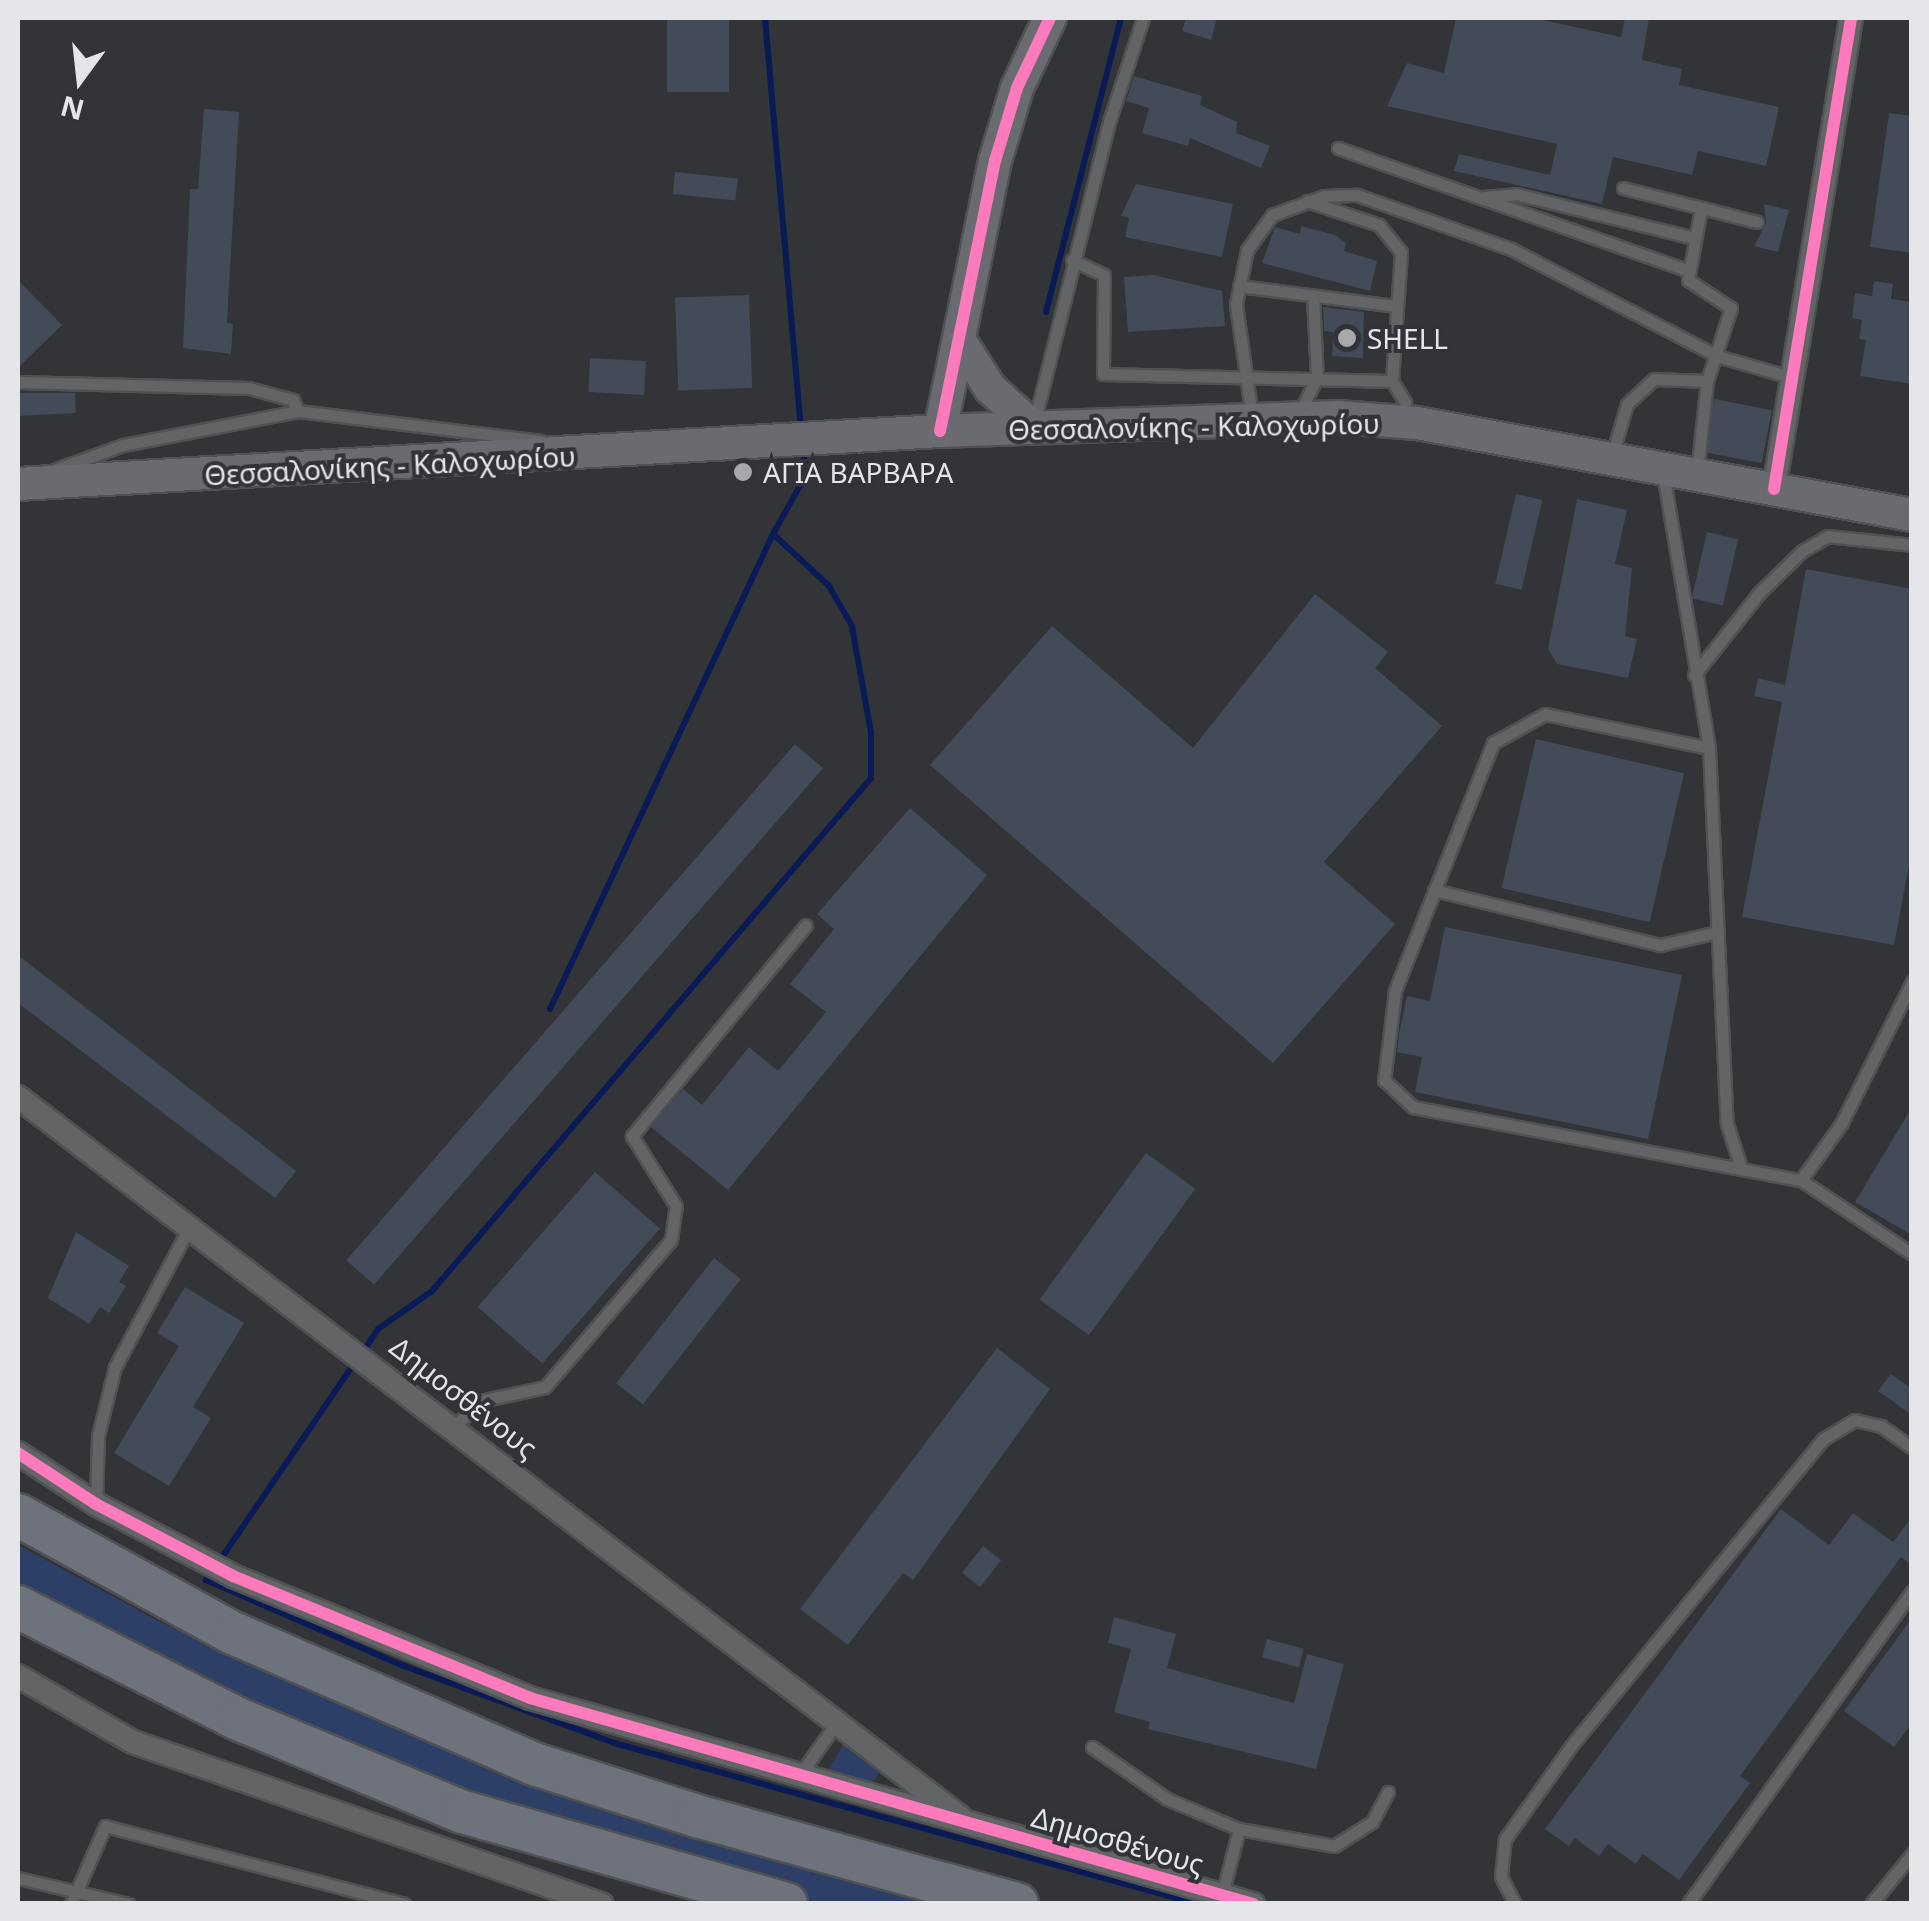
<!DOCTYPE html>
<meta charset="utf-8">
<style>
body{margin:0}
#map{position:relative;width:1929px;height:1921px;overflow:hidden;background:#323437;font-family:"Noto Sans",sans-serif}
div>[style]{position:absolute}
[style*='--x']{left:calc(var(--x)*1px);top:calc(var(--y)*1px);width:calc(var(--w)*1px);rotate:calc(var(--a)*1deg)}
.green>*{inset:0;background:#2d3f67}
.stream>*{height:6px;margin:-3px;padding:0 3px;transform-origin:3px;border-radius:3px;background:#091a56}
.building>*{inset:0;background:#434a58;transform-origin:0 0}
.roads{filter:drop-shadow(2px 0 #4f5153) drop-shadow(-2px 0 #4f5153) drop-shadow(0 2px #4f5153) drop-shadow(0 -2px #4f5153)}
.lane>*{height:11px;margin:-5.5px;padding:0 5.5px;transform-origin:5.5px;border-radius:5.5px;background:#636466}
.street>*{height:22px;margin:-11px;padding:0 11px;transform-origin:11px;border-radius:11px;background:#636466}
.secondary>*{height:32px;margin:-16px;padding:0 16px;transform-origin:16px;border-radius:16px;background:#696b70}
.highway>*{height:42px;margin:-21px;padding:0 21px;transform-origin:21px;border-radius:21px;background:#6e727c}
.cycleway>*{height:12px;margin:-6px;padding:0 6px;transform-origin:6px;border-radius:6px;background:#fd7abc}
.dots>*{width:28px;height:28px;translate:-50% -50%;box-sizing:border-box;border:5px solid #313338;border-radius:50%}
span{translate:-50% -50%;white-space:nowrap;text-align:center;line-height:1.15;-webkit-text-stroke:8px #313338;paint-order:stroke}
.poi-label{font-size:28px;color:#e4e6ea}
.left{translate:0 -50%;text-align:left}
.street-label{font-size:28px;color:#e4e6ea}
.frame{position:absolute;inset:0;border:20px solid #e4e6ea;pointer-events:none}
.north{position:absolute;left:30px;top:30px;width:100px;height:100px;-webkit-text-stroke:8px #313338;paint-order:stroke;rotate:195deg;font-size:28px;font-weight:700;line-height:40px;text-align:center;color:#e4e6ea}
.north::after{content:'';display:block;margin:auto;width:35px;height:45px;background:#e4e6ea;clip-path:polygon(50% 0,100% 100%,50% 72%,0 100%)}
</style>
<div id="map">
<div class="green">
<div style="clip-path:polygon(18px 1545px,158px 1621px,432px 1745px,600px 1807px,937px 1903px,821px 1903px,517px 1816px,247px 1701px,85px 1623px,18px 1584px)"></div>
<div style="clip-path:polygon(846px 1740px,883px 1767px,871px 1785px,828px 1771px)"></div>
</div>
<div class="stream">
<div style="--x:765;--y:18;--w:411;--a:85"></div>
<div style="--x:1046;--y:312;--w:303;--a:-75.7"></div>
<div style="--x:550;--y:1009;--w:525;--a:-64.85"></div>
<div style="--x:363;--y:1352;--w:27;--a:-57"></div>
<div style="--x:378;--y:1329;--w:66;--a:-35.1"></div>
<div style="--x:432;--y:1291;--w:675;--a:-49.44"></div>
<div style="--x:871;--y:778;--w:45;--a:-90"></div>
<div style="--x:871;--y:733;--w:109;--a:-100.1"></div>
<div style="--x:852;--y:626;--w:46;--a:-119.9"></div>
<div style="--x:829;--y:586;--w:76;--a:-137.1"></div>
<div style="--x:773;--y:534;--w:68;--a:-60.8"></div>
<div style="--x:806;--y:475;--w:25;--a:-97"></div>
<div style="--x:218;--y:1563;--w:243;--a:-55.7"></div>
<div style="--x:211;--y:1573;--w:9;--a:126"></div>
<div style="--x:206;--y:1580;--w:216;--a:23.5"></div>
<div style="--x:404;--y:1666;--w:224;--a:20.1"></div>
<div style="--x:614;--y:1743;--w:606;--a:15.41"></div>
</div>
<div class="building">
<div style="clip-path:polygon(1186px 18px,1217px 18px,1211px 40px,1182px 31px)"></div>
<div style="clip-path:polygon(1456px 18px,1533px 18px,1621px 37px,1625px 18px,1649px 18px,1642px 60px,1682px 69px,1679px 85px,1779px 107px,1766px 166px,1698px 151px,1692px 175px,1613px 157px,1602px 204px,1454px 171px,1459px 154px,1550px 175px,1557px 144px,1387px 106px,1407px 63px,1444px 73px)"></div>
<div style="left:729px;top:19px;width:73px;height:62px;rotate:90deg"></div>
<div style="clip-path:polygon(1134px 76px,1202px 96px,1200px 105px,1237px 122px,1236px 133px,1270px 146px,1261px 168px,1190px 138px,1188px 146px,1142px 133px,1149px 108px,1126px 101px)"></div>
<div style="clip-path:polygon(204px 109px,239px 112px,227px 323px,233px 324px,231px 354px,183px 348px,190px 189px,198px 189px)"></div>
<div style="clip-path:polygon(1889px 113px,1912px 116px,1912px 253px,1870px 247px)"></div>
<div style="left:675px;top:172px;width:63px;height:22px;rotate:6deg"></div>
<div style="clip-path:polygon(1136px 184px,1233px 204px,1222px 257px,1125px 237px,1129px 218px,1121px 216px)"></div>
<div style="clip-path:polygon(1764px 204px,1789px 210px,1778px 252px,1754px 246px,1766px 223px)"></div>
<div style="clip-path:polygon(1301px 226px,1335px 235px,1346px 243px,1344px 251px,1377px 261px,1370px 291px,1262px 263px,1275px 227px,1300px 234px)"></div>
<div style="clip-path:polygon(1153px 275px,1222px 291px,1225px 326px,1128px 332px,1124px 277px)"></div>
<div style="clip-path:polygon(18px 280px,62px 325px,18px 368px)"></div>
<div style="clip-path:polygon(1874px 281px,1893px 284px,1891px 299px,1912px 302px,1912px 384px,1860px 376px,1866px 340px,1859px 339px,1862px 320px,1852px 318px,1855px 293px,1872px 296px)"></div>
<div style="left:749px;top:295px;width:93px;height:74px;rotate:88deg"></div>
<div style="clip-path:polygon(1323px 307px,1364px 312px,1363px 358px,1332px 356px,1333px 332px,1324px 331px)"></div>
<div style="left:590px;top:358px;width:56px;height:34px;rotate:3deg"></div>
<div style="clip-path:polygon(18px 393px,75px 393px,76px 413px,18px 416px)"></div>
<div style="left:1714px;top:399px;width:59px;height:54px;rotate:11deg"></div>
<div style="left:1516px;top:494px;width:27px;height:92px;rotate:13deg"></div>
<div style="clip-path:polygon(1577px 499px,1627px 510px,1615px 564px,1632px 568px,1625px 636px,1637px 639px,1628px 678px,1557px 664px,1548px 649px)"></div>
<div style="left:1707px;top:532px;width:32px;height:68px;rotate:13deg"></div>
<div style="clip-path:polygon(1806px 569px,1912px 589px,1912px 849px,1894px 945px,1742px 917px,1782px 702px,1754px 696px,1758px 678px,1785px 685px)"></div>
<div style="clip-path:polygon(1315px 594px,1388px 652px,1375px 668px,1442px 726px,1324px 862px,1395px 924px,1273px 1063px,930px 765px,1052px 626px,1193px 748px)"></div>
<div style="left:1536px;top:739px;width:152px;height:153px;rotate:13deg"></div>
<div style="left:795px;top:744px;width:37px;height:684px;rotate:41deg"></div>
<div style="clip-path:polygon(910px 808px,987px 875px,728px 1190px,651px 1127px,683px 1089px,702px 1105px,749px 1047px,778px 1071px,806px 1037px,826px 1012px,790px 984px,834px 929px,817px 914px)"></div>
<div style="clip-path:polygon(1445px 927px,1682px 975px,1648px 1139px,1415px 1092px,1422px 1057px,1397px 1052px,1399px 1034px,1407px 996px,1430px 1001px)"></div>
<div style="clip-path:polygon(18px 955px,296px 1171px,275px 1198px,18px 1003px)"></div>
<div style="clip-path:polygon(1912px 1107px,1912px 1235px,1855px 1202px)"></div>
<div style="left:1146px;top:1153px;width:61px;height:181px;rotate:36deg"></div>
<div style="left:595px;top:1172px;width:86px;height:179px;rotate:41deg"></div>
<div style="clip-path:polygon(76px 1232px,129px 1266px,119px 1282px,126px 1286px,109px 1313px,100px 1307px,89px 1324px,48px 1298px)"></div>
<div style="left:714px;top:1258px;width:34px;height:159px;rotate:38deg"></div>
<div style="clip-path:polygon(185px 1287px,244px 1323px,193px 1407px,211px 1418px,169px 1486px,114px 1453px,179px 1346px,157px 1333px)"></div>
<div style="clip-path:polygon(997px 1348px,1050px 1389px,913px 1580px,903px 1573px,848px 1645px,800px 1609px)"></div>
<div style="clip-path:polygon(1891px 1374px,1912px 1389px,1912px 1415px,1878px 1391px)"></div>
<div style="clip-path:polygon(1781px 1509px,1829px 1545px,1853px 1513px,1893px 1542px,1912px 1517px,1912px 1565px,1901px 1557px,1740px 1776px,1750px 1783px,1679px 1880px,1643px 1854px,1636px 1864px,1608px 1844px,1599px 1856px,1575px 1838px,1569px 1846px,1545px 1829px)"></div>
<div style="left:983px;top:1546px;width:23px;height:34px;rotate:38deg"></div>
<div style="clip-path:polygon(1114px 1617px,1176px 1634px,1167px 1668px,1294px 1703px,1307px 1654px,1344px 1664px,1316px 1769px,1148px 1729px,1150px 1722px,1114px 1712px,1131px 1649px,1108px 1643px)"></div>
<div style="clip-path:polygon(1912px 1618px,1912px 1723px,1894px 1747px,1844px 1711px)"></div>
<div style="left:1267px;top:1639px;width:38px;height:19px;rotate:15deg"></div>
</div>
<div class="roads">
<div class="lane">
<div style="--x:1338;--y:148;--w:370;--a:19.3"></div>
<div style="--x:1623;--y:188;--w:138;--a:14.2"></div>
<div style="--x:1484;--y:197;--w:32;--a:-5"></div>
<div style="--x:1516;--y:194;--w:183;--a:13.9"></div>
<div style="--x:1307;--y:201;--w:76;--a:18.4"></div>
<div style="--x:1379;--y:225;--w:35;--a:51"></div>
<div style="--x:1401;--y:252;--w:129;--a:94"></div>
<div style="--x:1392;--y:381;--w:25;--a:58"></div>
<div style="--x:1072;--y:260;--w:35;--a:25"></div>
<div style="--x:1104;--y:275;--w:99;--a:90.6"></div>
<div style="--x:1103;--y:374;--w:289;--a:1.4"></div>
<div style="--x:1239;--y:286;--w:157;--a:7.3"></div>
<div style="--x:18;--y:382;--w:231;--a:1.5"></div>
<div style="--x:249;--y:388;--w:46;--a:15.3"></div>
<div style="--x:293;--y:400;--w:12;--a:66"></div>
<div style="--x:1299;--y:413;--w:39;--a:-63"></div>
<div style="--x:1317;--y:378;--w:81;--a:-92.8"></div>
<div style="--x:1252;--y:417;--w:114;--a:-98.1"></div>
<div style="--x:1236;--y:304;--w:55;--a:-78.5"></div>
<div style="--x:1247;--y:250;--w:43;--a:-54.5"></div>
<div style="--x:1272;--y:215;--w:55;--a:-20.1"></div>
<div style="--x:1324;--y:196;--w:33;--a:-2"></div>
<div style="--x:1357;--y:195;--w:163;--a:19.3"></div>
<div style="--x:1511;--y:249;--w:232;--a:27.4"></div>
<div style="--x:1717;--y:356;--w:73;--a:15.9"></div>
<div style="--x:1035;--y:419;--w:309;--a:-76"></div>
<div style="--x:1110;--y:119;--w:106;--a:-71.9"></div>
<div style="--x:1611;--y:458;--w:56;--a:-73.5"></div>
<div style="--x:1627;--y:404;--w:37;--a:-43"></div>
<div style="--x:1654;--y:379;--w:53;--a:2.2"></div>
<div style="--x:54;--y:470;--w:73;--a:-19.9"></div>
<div style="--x:123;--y:445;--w:178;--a:-11"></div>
<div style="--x:298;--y:411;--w:245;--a:7"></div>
<div style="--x:1663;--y:473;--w:279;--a:80.5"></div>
<div style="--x:1709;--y:748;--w:376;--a:87.3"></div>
<div style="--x:1727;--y:1124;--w:43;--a:72.4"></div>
<div style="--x:1697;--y:473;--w:93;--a:-83.8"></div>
<div style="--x:1707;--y:381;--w:77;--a:-71.8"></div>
<div style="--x:1731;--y:308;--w:51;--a:-146.9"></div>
<div style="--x:1688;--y:280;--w:73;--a:-79.8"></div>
<div style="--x:1694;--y:675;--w:105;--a:-51.6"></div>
<div style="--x:1759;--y:593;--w:60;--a:-44.3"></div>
<div style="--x:1802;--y:551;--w:30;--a:-30"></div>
<div style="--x:1828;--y:536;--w:84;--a:6.1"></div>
<div style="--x:1709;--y:748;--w:167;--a:-168.3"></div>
<div style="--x:1545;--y:714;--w:60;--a:150.9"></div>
<div style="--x:1493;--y:743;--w:267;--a:111.6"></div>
<div style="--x:1395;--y:991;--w:90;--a:97"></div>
<div style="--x:1384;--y:1080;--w:40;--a:43"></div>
<div style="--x:1413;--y:1107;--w:395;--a:10.7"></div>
<div style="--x:1801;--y:1180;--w:133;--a:33.7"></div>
<div style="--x:1434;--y:890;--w:233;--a:13.7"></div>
<div style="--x:1660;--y:945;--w:59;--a:-12.6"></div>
<div style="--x:1801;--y:1180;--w:69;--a:-54.5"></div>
<div style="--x:1841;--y:1124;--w:159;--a:-63.4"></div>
<div style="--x:456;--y:1425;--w:34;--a:-45"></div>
<div style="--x:480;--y:1401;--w:66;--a:-12.2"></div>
<div style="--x:545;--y:1387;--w:194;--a:-49.4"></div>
<div style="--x:671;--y:1240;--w:34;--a:-82"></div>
<div style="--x:676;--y:1206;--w:83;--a:-122.2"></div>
<div style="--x:632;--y:1136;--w:273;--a:-50.5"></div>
<div style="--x:96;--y:1504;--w:68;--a:-88.3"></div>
<div style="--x:98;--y:1436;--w:71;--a:-76.2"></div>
<div style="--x:115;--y:1367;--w:160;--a:-62"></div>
<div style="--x:1092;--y:1747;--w:91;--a:34.7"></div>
<div style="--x:1167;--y:1799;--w:78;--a:22.6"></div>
<div style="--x:1239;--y:1829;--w:97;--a:10.1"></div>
<div style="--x:1334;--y:1846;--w:45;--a:-32.3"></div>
<div style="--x:1372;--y:1822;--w:34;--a:-62"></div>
<div style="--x:799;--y:1776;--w:66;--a:-54.9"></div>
<div style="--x:18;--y:1878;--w:114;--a:13.2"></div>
<div style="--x:1222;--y:1895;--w:68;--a:-75.6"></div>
<div style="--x:71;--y:1904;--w:85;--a:-66.4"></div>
<div style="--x:105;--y:1826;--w:309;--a:14.6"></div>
<div style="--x:1515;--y:1904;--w:31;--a:-117"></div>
<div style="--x:1501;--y:1876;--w:37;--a:-84"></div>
<div style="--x:1505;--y:1839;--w:114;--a:-54.6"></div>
<div style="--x:1571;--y:1746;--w:397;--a:-50.6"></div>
<div style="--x:1823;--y:1439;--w:37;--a:-31"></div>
<div style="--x:1855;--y:1420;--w:27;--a:13"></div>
<div style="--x:1881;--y:1426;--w:38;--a:35"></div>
<div style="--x:1688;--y:1904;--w:385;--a:-54.4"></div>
<div style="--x:1871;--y:1904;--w:65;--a:-50.6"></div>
</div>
<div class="street">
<div style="--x:1774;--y:489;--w:477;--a:-80.7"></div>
<div style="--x:18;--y:1097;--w:1186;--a:37.39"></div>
<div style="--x:18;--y:1453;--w:93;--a:33.2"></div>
<div style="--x:96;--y:1504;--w:155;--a:27.7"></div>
<div style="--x:233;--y:1576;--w:321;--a:22.3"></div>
<div style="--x:530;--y:1698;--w:752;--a:15.9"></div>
<div style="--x:18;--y:1676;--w:133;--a:29.9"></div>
<div style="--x:133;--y:1742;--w:496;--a:19.1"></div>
</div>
<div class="secondary">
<div style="--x:964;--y:347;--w:49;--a:57.6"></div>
<div style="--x:990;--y:388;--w:59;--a:42.3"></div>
<div style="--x:940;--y:431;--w:276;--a:-78.5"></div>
<div style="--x:995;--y:161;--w:76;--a:-73.2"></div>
<div style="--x:1017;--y:88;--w:77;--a:-64.8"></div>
<div style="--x:18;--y:484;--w:924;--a:-3.29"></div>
<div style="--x:940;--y:431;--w:398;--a:-2"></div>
<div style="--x:1338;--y:417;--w:79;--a:4.3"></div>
<div style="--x:1417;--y:423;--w:503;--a:10.53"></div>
</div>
<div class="highway">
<div style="--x:18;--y:1515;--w:245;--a:28.8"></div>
<div style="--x:233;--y:1633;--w:328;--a:23.5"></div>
<div style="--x:534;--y:1764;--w:171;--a:17.7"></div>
<div style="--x:697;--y:1816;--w:332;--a:15.4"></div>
<div style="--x:18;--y:1607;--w:247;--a:27"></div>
<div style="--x:238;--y:1719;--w:243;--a:22.5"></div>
<div style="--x:463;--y:1812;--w:336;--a:15.9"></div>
</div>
</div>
<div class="cycleway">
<div style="--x:940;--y:431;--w:276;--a:-78.5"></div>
<div style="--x:995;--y:161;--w:76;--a:-73.2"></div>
<div style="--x:1017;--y:88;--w:77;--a:-64.8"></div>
<div style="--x:1774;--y:489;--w:477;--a:-80.7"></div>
<div style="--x:18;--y:1453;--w:93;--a:33.2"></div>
<div style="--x:96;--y:1504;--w:155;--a:27.7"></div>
<div style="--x:233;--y:1576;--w:321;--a:22.3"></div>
<div style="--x:530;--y:1698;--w:752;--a:15.9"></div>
</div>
<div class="dots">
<div style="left:1347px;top:338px;background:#a6a8ab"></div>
<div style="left:743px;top:472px;background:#a6a8ab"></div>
</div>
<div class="poi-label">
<span class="left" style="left:1367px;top:338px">SHELL</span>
<span class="left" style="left:763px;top:472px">ΑΓΙΑ ΒΑΡΒΑΡΑ</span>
</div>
<div class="street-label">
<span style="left:1194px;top:426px;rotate:-1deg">Θεσσαλονίκης - Καλοχωρίου</span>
<span style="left:390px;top:465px;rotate:-3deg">Θεσσαλονίκης - Καλοχωρίου</span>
<span style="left:464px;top:1397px;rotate:38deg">Δημοσθένους</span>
<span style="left:1118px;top:1840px;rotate:16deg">Δημοσθένους</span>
</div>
<div class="frame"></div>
<div class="north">N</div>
</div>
